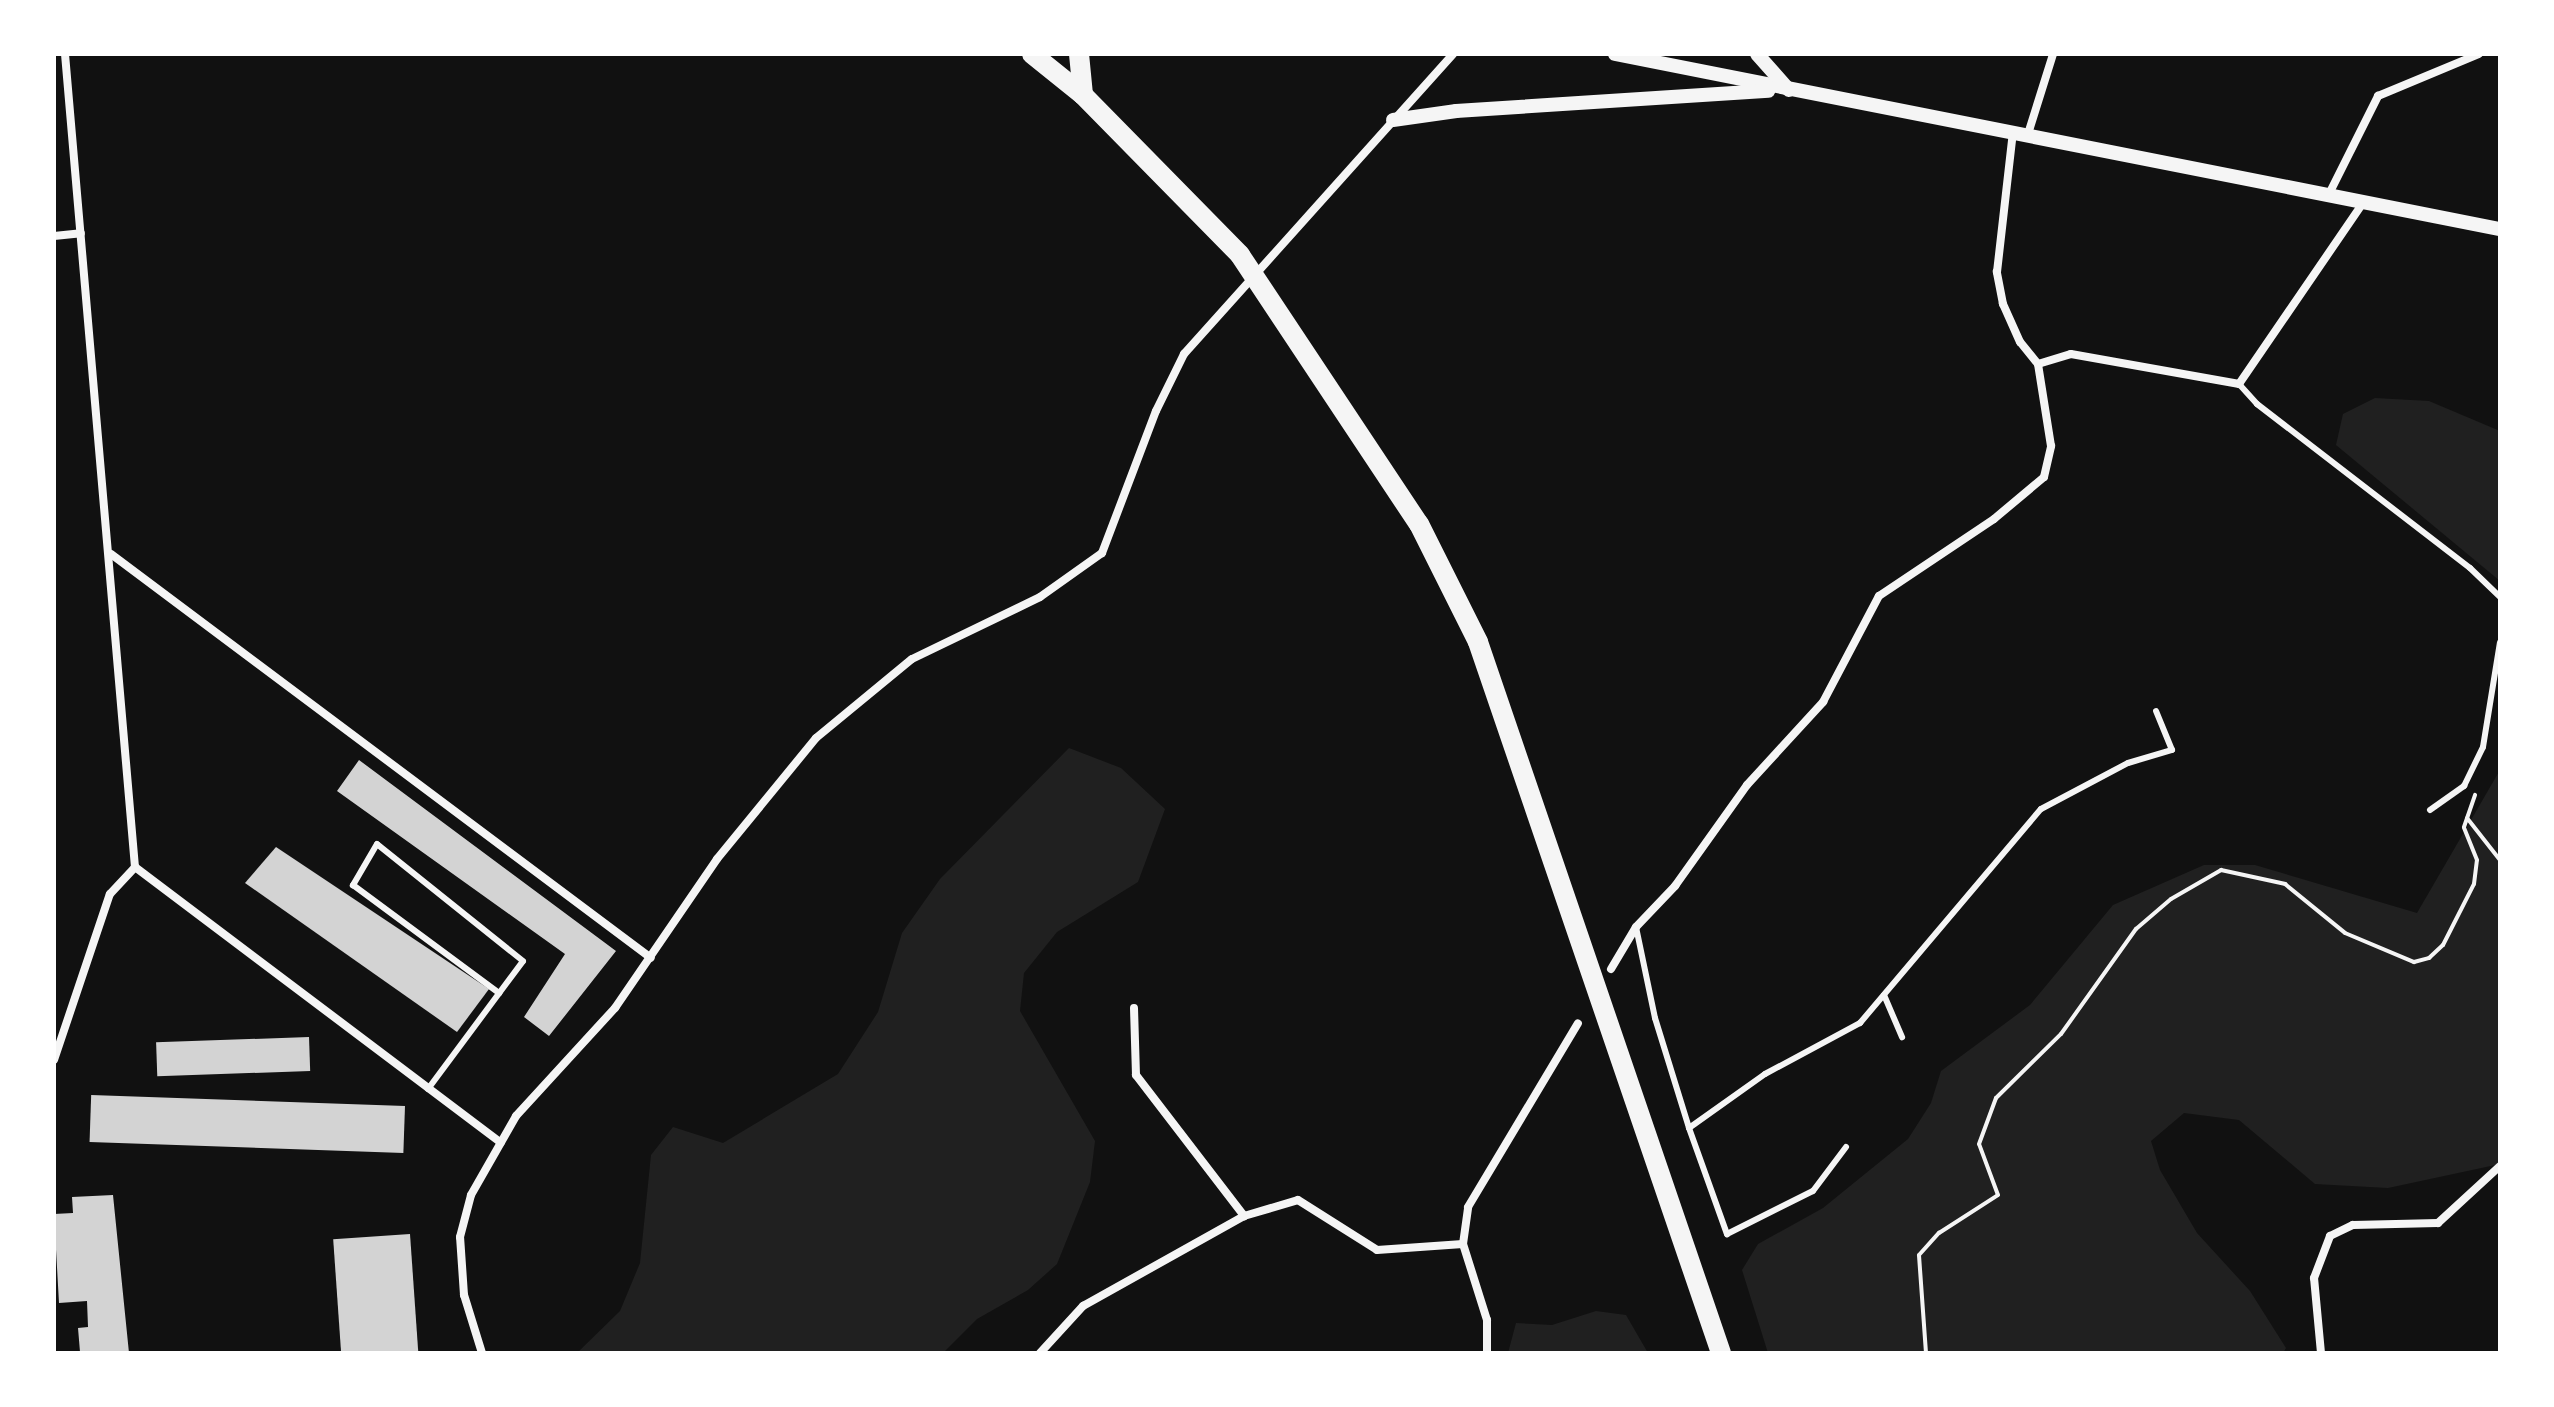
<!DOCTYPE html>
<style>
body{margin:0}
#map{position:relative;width:2554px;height:1407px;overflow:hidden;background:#111;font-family:Inter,sans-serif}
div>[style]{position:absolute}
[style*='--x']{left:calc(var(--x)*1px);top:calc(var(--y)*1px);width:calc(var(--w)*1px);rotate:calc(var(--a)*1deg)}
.green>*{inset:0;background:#202020}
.building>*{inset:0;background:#d3d3d3;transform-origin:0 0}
.path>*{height:4px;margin:-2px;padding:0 2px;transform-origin:2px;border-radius:2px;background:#f5f5f5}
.service>*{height:6px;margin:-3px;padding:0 3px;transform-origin:3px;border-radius:3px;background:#f5f5f5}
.minor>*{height:8px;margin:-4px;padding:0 4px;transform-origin:4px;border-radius:4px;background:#f5f5f5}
.tertiary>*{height:14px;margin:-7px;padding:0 7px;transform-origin:7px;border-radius:7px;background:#f5f5f5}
.primary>*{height:20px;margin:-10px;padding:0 10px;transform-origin:10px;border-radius:10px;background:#f5f5f5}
span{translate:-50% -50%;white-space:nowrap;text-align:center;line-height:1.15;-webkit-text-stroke:7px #fff;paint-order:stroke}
.frame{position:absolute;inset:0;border:56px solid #fff;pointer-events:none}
</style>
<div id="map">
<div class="green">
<div style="clip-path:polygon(2375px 398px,2429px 401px,2500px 431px,2500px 581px,2336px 445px,2343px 414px)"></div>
<div style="clip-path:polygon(1069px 748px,1121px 768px,1165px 809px,1138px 882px,1057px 932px,1024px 973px,1020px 1011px,1095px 1141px,1090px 1182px,1057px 1264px,1028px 1290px,977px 1319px,943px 1353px,577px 1353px,620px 1311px,640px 1263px,651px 1155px,673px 1127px,723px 1143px,838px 1074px,878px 1012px,902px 933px,940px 879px)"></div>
<div style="clip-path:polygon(2500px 770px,2500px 1164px,2388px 1188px,2315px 1184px,2239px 1120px,2184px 1113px,2151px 1141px,2160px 1170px,2197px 1233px,2250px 1291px,2286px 1348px,2283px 1353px,1768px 1353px,1742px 1270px,1758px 1244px,1823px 1208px,1908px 1139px,1931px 1103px,1941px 1071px,2030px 1005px,2113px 905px,2204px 865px,2255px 865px,2417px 913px)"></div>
<div style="clip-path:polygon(1596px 1311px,1626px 1315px,1648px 1353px,1508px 1353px,1516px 1323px,1552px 1325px)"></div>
</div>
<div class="building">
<div style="clip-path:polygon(359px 760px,616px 951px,549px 1036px,524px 1017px,565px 954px,337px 791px)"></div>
<div style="clip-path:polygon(276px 847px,489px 989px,457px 1032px,245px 883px)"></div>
<div style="left:309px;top:1037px;width:34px;height:153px;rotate:88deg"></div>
<div style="left:405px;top:1106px;width:47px;height:314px;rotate:92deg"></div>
<div style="clip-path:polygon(113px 1195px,129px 1353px,80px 1352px,78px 1328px,88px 1327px,87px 1301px,59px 1303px,54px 1214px,73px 1213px,72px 1197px)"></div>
<div style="left:410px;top:1234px;width:119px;height:77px;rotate:86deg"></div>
</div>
<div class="path">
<div style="--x:2467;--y:818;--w:53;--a:51.8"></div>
<div style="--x:1926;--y:1353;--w:98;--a:-94.1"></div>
<div style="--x:1919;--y:1255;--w:30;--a:-48"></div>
<div style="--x:1939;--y:1233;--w:70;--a:-32.8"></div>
<div style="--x:1998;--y:1195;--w:54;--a:-110.4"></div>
<div style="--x:1979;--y:1144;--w:49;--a:-69.7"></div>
<div style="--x:1996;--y:1098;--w:91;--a:-44.6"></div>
<div style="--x:2061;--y:1034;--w:129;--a:-54.5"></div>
<div style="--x:2136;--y:929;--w:46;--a:-40.6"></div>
<div style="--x:2171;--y:899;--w:58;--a:-30.1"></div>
<div style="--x:2221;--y:870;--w:66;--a:12.3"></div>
<div style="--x:2285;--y:884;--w:77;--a:39.2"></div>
<div style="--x:2345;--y:933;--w:75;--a:22.8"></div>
<div style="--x:2414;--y:962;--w:16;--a:-15"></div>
<div style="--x:2429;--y:958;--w:19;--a:-43"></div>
<div style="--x:2443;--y:945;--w:68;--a:-63.1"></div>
<div style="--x:2474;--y:884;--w:24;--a:-83"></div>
<div style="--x:2477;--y:860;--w:35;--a:-112"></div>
<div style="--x:2464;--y:827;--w:34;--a:-71"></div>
</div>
<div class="service">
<div style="--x:2239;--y:384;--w:27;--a:48"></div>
<div style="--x:2257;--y:404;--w:269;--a:37.6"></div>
<div style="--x:2470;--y:568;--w:42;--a:44"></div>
<div style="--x:2430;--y:810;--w:42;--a:-35.2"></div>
<div style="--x:2464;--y:786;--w:43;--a:-64"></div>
<div style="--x:2483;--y:747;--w:106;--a:-80.8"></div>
<div style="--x:1636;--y:927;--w:93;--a:78.2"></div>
<div style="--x:1655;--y:1018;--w:115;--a:72.8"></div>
<div style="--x:1689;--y:1128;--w:93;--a:-35.4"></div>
<div style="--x:1765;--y:1074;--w:108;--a:-28.2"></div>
<div style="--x:1860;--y:1023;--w:280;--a:-49.8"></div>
<div style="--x:2041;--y:809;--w:98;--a:-27.9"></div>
<div style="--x:2128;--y:763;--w:46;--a:-16.5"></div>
<div style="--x:2172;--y:750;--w:42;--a:-112.3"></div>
<div style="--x:1884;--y:995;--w:46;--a:66.8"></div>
<div style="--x:428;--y:1089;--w:159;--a:-53.4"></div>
<div style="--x:523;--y:961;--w:187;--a:-141.3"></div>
<div style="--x:377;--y:844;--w:48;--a:120.3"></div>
<div style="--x:353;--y:885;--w:182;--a:36.5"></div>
<div style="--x:1689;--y:1128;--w:113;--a:70.3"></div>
<div style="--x:1727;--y:1234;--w:96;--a:-26.6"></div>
<div style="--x:1813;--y:1191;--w:55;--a:-53.1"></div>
</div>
<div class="minor">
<div style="--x:65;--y:54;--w:816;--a:85.08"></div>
<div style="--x:135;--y:867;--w:458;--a:37"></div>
<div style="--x:2028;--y:134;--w:84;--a:-72.6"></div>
<div style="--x:2329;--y:194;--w:110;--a:-63.4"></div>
<div style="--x:2378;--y:96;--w:109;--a:-22.6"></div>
<div style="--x:54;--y:236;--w:27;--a:-6"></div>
<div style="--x:2038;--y:364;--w:34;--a:-17"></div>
<div style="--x:2071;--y:354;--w:171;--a:10.1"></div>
<div style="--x:2239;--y:384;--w:219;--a:-55.6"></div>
<div style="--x:111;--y:554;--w:674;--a:36.8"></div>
<div style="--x:1611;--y:969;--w:49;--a:-59.2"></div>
<div style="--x:1636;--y:927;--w:57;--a:-46.4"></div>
<div style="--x:1675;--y:886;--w:124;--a:-54.5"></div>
<div style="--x:1747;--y:785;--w:113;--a:-47.5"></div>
<div style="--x:1823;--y:702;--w:120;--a:-62.2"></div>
<div style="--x:1879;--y:596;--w:138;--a:-33.8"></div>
<div style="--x:1994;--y:519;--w:65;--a:-40"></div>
<div style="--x:2044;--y:477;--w:32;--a:-77"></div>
<div style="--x:2051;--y:446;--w:83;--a:-99"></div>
<div style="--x:2038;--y:364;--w:28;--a:-129"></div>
<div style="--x:2020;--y:342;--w:42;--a:-114.1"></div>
<div style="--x:2003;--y:304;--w:33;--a:-101"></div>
<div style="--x:1997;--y:272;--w:141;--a:-83.5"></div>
<div style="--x:1134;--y:1008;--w:67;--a:88.3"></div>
<div style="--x:1136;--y:1075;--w:178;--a:52.5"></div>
<div style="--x:54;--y:1060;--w:175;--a:-71.4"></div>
<div style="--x:110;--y:894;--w:37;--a:-47"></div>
<div style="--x:482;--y:1353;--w:61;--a:-107.2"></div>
<div style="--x:464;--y:1295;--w:58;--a:-93.9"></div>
<div style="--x:460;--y:1237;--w:43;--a:-75.3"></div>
<div style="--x:471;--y:1195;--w:91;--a:-60.3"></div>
<div style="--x:516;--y:1116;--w:147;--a:-47.5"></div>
<div style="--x:615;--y:1008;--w:181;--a:-55.6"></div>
<div style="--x:717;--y:859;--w:156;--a:-50.7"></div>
<div style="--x:816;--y:738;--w:124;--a:-39.5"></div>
<div style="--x:912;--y:659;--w:142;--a:-25.8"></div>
<div style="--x:1040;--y:597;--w:76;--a:-35.4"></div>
<div style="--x:1102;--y:553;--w:152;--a:-69.2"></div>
<div style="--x:1156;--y:411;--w:64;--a:-63.8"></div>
<div style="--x:1184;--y:354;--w:403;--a:-48.1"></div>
<div style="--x:1040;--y:1353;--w:64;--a:-47.5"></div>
<div style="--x:1083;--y:1306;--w:184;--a:-29.2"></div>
<div style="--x:1244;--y:1216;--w:56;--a:-16.5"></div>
<div style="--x:1298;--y:1200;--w:93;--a:32.3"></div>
<div style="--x:1377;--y:1250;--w:86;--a:-4"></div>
<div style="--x:1487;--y:1353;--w:33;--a:-90"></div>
<div style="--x:1487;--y:1320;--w:80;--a:-107.5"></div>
<div style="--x:1463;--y:1244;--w:37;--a:-82"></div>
<div style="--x:1468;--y:1207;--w:214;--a:-59.1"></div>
<div style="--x:2321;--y:1353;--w:75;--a:-95.3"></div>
<div style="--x:2314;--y:1278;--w:45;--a:-69.1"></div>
<div style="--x:2330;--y:1236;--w:25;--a:-26"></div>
<div style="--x:2353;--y:1225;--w:85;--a:-1.3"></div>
<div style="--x:2438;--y:1223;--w:84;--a:-42.6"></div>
</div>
<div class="tertiary">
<div style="--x:1615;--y:54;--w:902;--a:11.19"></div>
<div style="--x:1757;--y:54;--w:48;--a:48.4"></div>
<div style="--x:1393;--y:120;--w:64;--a:-8.1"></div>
<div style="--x:1456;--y:111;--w:313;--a:-3.7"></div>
</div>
<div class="primary">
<div style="--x:1032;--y:54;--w:65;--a:38.8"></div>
<div style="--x:1083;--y:95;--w:224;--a:45.5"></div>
<div style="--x:1240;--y:255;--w:323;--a:56.4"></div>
<div style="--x:1419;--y:524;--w:132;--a:63.4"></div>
<div style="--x:1478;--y:642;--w:751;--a:71.13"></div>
<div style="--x:1079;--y:54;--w:41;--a:84.4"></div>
</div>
<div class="frame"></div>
</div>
